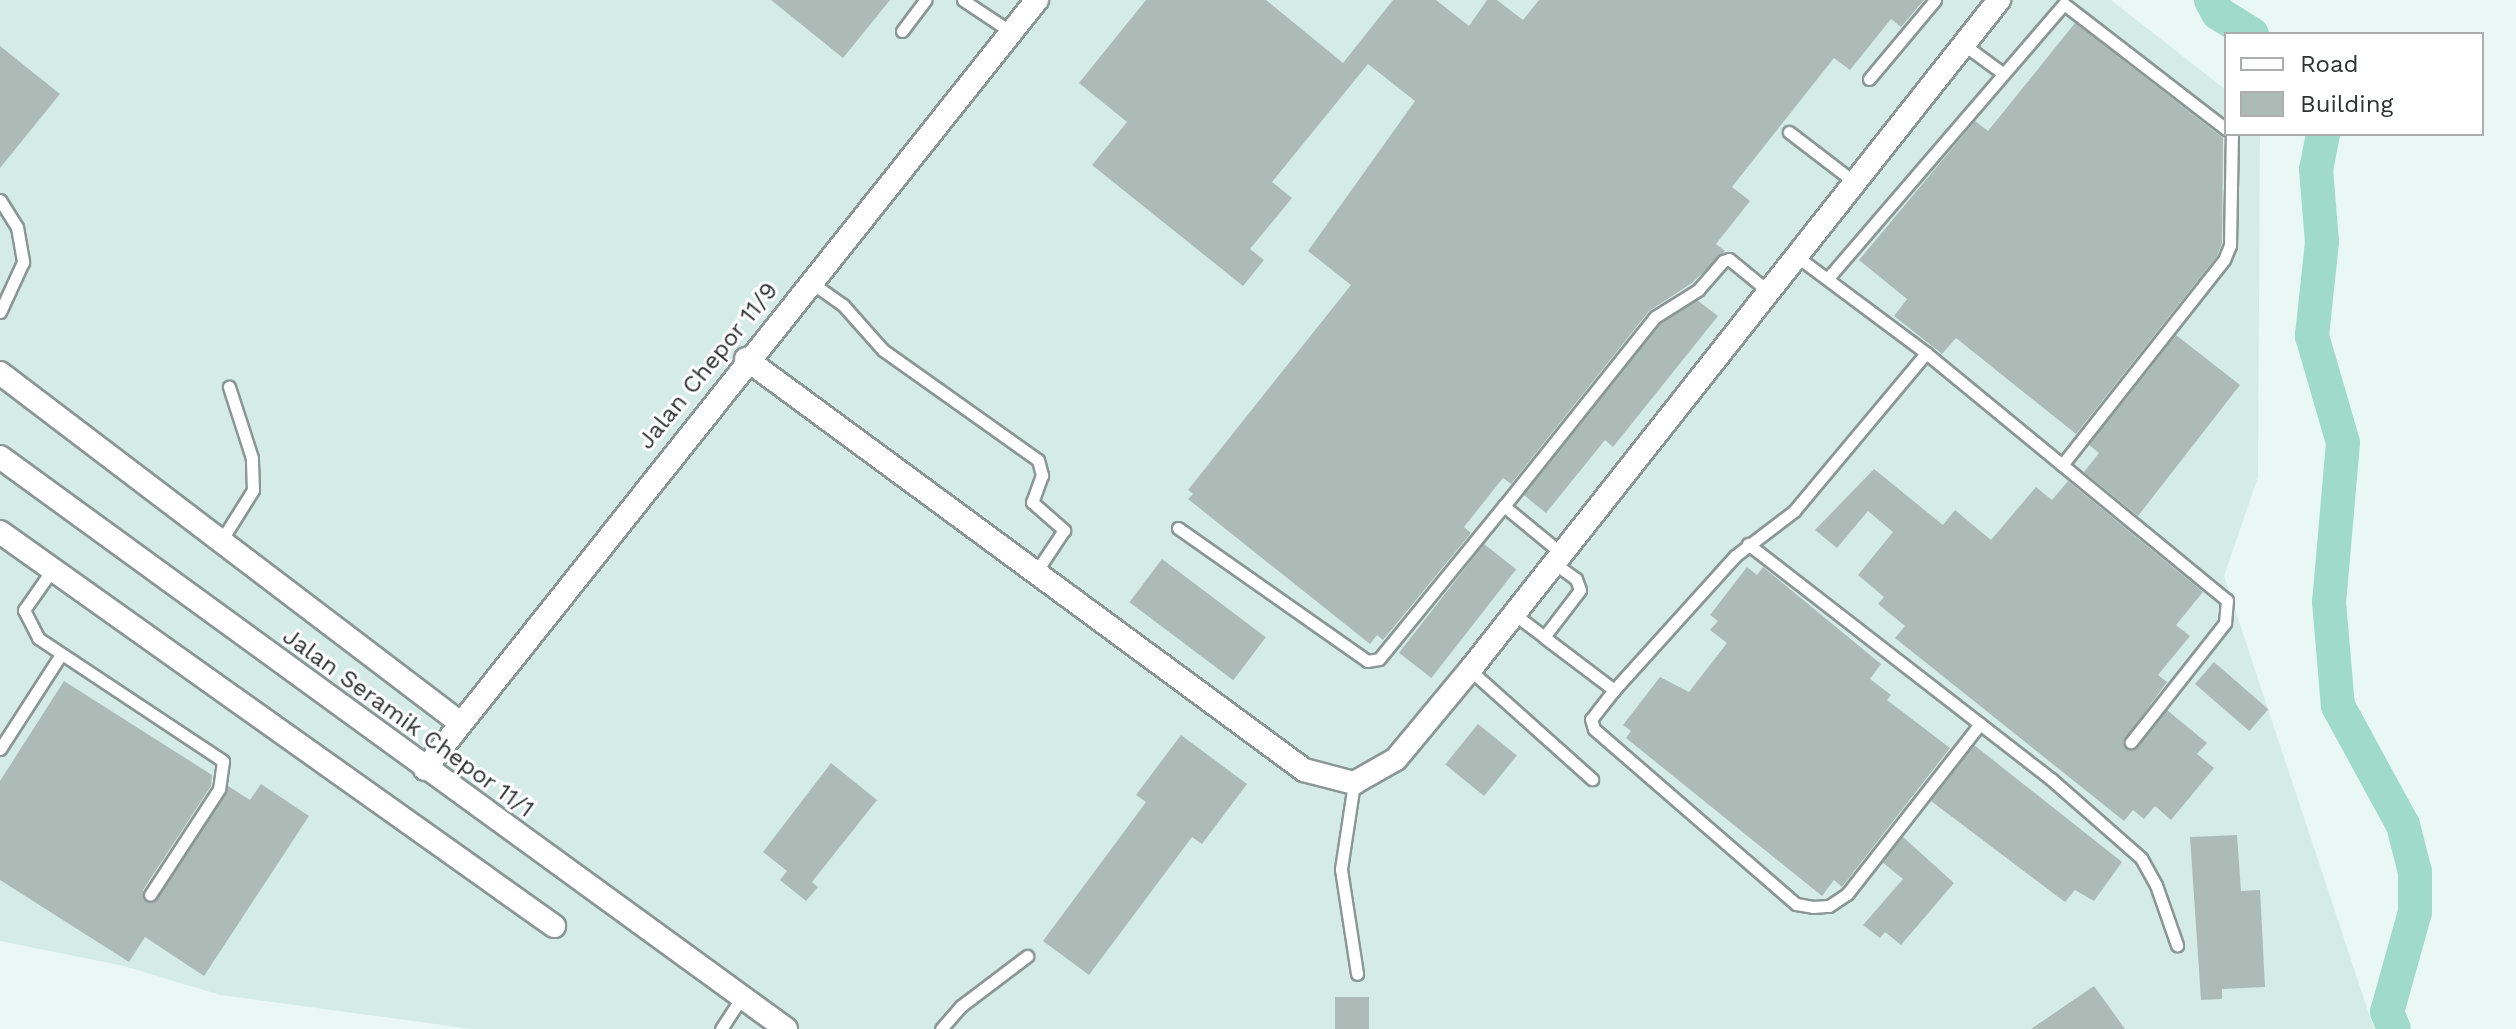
<!DOCTYPE html>
<style>
body{margin:0}
#map{position:relative;width:2516px;height:1029px;overflow:hidden;background:#e9f8f4;font-family:"Work Sans",sans-serif}
div>[style]{position:absolute}
[style*='--x']{left:calc(var(--x)*1px);top:calc(var(--y)*1px);width:calc(var(--w)*1px);rotate:calc(var(--a)*1deg)}
.built>*{inset:0;background:#d5ece6}
.river>*{height:34px;margin:-17px;padding:0 17px;transform-origin:17px;border-radius:17px;background:#a0dacb}
.building>*{inset:0;background:#adbbb7;transform-origin:0 0}
.roads{filter:drop-shadow(2px 0 #8a9794) drop-shadow(-2px 0 #8a9794) drop-shadow(0 2px #8a9794) drop-shadow(0 -2px #8a9794)}
.lane>*{height:11px;margin:-5.5px;padding:0 5.5px;transform-origin:5.5px;border-radius:5.5px;background:#fff}
.street>*{height:22px;margin:-11px;padding:0 11px;transform-origin:11px;border-radius:11px;background:#fff}
span{translate:-50% -50%;white-space:nowrap;text-align:center;line-height:1.15;-webkit-text-stroke:6px #fff;paint-order:stroke}
.street-label{font-size:24px;color:#2f3433}
.legend{position:absolute;left:2224px;top:32px;width:260px;height:104px;box-sizing:border-box;background:#fff;border:2px solid #acaead;margin:0;padding:10px 14px;list-style:none;font-size:24px;color:#2f3433}
.legend li{display:flex;align-items:center;gap:16px;height:40px}
.legend b{width:40px;border:2px solid #acaead}
</style>
<div id="map">
<div class="built">
<div style="clip-path:polygon(0 0,2111px 0,2226px 90px,2226px 134px,2260px 134px,2258px 477px,2224px 576px,2374px 1029px,472px 1029px,220px 995px,124px 966px,0 941px)"></div>
</div>
<div class="river">
<div style="--x:2211;--y:0;--w:15;--a:62"></div>
<div style="--x:2218;--y:13;--w:40;--a:32"></div>
<div style="--x:2323;--y:134;--w:36;--a:101"></div>
<div style="--x:2316;--y:169;--w:73;--a:85.3"></div>
<div style="--x:2322;--y:242;--w:95;--a:96.1"></div>
<div style="--x:2312;--y:336;--w:111;--a:73.8"></div>
<div style="--x:2343;--y:443;--w:160;--a:95"></div>
<div style="--x:2329;--y:602;--w:104;--a:85.1"></div>
<div style="--x:2338;--y:706;--w:136;--a:61.4"></div>
<div style="--x:2403;--y:825;--w:49;--a:75.7"></div>
<div style="--x:2415;--y:872;--w:40;--a:90"></div>
<div style="--x:2415;--y:912;--w:104;--a:105.6"></div>
<div style="--x:2387;--y:1012;--w:18;--a:68"></div>
</div>
<div class="building">
<div style="clip-path:polygon(771px 0,890px 0,843px 58px)"></div>
<div style="clip-path:polygon(1146px 0,1266px 0,1343px 63px,1393px 0,1436px 0,1469px 26px,1487px 0,1497px 0,1523px 20px,1539px 0,1924px 0,1901px 27px,1891px 19px,1850px 70px,1834px 58px,1732px 187px,1750px 201px,1716px 244px,1725px 251px,1692px 283px,1649px 311px,1511px 484px,1503px 478px,1464px 527px,1471px 533px,1383px 640px,1377px 635px,1370px 644px,1188px 499px,1193px 494px,1188px 490px,1351px 285px,1308px 251px,1415px 101px,1368px 64px,1272px 182px,1292px 198px,1250px 249px,1264px 260px,1243px 286px,1092px 165px,1127px 122px,1079px 83px)"></div>
<div style="clip-path:polygon(2075px 23px,2223px 138px,2222px 243px,2217px 256px,2076px 434px,1956px 338px,1942px 354px,1894px 316px,1907px 299px,1859px 260px,1975px 121px,1988px 131px)"></div>
<div style="clip-path:polygon(0 46px,60px 94px,0 168px)"></div>
<div style="clip-path:polygon(1697px 300px,1718px 316px,1613px 447px,1605px 440px,1546px 513px,1524px 495px,1661px 323px)"></div>
<div style="clip-path:polygon(2176px 335px,2240px 385px,2138px 516px,2084px 472px,2099px 453px,2089px 445px)"></div>
<div style="clip-path:polygon(1874px 469px,1943px 525px,1955px 510px,1991px 540px,2036px 487px,2052px 500px,2068px 481px,2203px 592px,2176px 625px,2190px 636px,2158px 675px,2167px 682px,2123px 742px,2126px 749px,2135px 750px,2167px 710px,2207px 743px,2197px 754px,2214px 768px,2171px 820px,2155px 806px,2144px 819px,2133px 810px,2124px 821px,1895px 638px,1905px 626px,1878px 604px,1884px 597px,1858px 575px,1893px 532px,1868px 511px,1837px 548px,1815px 530px)"></div>
<div style="left:1484px;top:544px;width:41px;height:138px;rotate:38deg"></div>
<div style="left:1162px;top:559px;width:130px;height:54px;rotate:37deg"></div>
<div style="clip-path:polygon(1747px 567px,1757px 575px,1763px 567px,1881px 664px,1870px 679px,1891px 695px,1887px 700px,1950px 748px,1842px 887px,1834px 880px,1822px 896px,1626px 738px,1631px 731px,1623px 725px,1660px 677px,1689px 692px,1727px 643px,1710px 630px,1718px 621px,1710px 615px)"></div>
<div style="left:2214px;top:662px;width:72px;height:29px;rotate:41deg"></div>
<div style="clip-path:polygon(64px 681px,212px 775px,211px 786px,143px 890px,146px 902px,157px 900px,228px 786px,250px 800px,261px 784px,309px 816px,204px 976px,145px 937px,129px 962px,0 880px,0 781px)"></div>
<div style="left:1478px;top:724px;width:50px;height:52px;rotate:39deg"></div>
<div style="clip-path:polygon(1181px 735px,1247px 784px,1202px 844px,1192px 837px,1089px 975px,1043px 941px,1146px 802px,1136px 795px)"></div>
<div style="clip-path:polygon(1974px 745px,2122px 862px,2094px 901px,2075px 890px,2065px 902px,1931px 801px)"></div>
<div style="clip-path:polygon(831px 763px,877px 800px,812px 882px,818px 887px,806px 901px,780px 880px,787px 871px,763px 852px)"></div>
<div style="clip-path:polygon(2237px 835px,2241px 891px,2260px 890px,2265px 987px,2222px 989px,2222px 999px,2201px 1000px,2190px 837px)"></div>
<div style="clip-path:polygon(1903px 837px,1954px 883px,1901px 945px,1885px 932px,1880px 938px,1863px 925px,1903px 879px,1882px 862px)"></div>
<div style="clip-path:polygon(2094px 986px,2125px 1029px,2031px 1029px)"></div>
<div style="left:1335px;top:997px;width:34px;height:32px"></div>
</div>
<div class="roads">
<div class="lane">
<div style="--x:963;--y:0;--w:58;--a:33.7"></div>
<div style="--x:902;--y:31;--w:39;--a:-53"></div>
<div style="--x:1963;--y:44;--w:47;--a:36.4"></div>
<div style="--x:1869;--y:79;--w:103;--a:-50.1"></div>
<div style="--x:1789;--y:132;--w:81;--a:37.4"></div>
<div style="--x:0;--y:200;--w:32;--a:58"></div>
<div style="--x:17;--y:227;--w:36;--a:80"></div>
<div style="--x:23;--y:262;--w:55;--a:114.7"></div>
<div style="--x:1796;--y:256;--w:162;--a:36.7"></div>
<div style="--x:1829;--y:277;--w:360;--a:-49.3"></div>
<div style="--x:2064;--y:4;--w:205;--a:37.7"></div>
<div style="--x:809;--y:281;--w:42;--a:35.2"></div>
<div style="--x:843;--y:305;--w:60;--a:48.4"></div>
<div style="--x:883;--y:350;--w:190;--a:35.4"></div>
<div style="--x:1038;--y:460;--w:16;--a:75"></div>
<div style="--x:1042;--y:475;--w:29;--a:110"></div>
<div style="--x:1032;--y:502;--w:43;--a:41.2"></div>
<div style="--x:1064;--y:530;--w:50;--a:123.7"></div>
<div style="--x:2062;--y:465;--w:261;--a:-51.7"></div>
<div style="--x:2224;--y:260;--w:16;--a:-68"></div>
<div style="--x:2230;--y:245;--w:111;--a:-89"></div>
<div style="--x:1178;--y:528;--w:231;--a:35.1"></div>
<div style="--x:1367;--y:661;--w:12;--a:-9"></div>
<div style="--x:1379;--y:659;--w:198;--a:-50.8"></div>
<div style="--x:221;--y:541;--w:60;--a:-57.9"></div>
<div style="--x:253;--y:490;--w:32;--a:-92"></div>
<div style="--x:252;--y:458;--w:75;--a:-107.9"></div>
<div style="--x:1748;--y:544;--w:383;--a:37.8"></div>
<div style="--x:2051;--y:779;--w:120;--a:41.3"></div>
<div style="--x:2141;--y:858;--w:31;--a:61"></div>
<div style="--x:2156;--y:885;--w:64;--a:70.7"></div>
<div style="--x:1561;--y:553;--w:74;--a:-140.5"></div>
<div style="--x:1504;--y:506;--w:242;--a:-51.4"></div>
<div style="--x:1655;--y:317;--w:51;--a:-32.1"></div>
<div style="--x:1698;--y:290;--w:38;--a:-49"></div>
<div style="--x:1723;--y:261;--w:6;--a:-18"></div>
<div style="--x:1729;--y:259;--w:52;--a:39.5"></div>
<div style="--x:52;--y:570;--w:49;--a:125"></div>
<div style="--x:24;--y:610;--w:31;--a:63"></div>
<div style="--x:38;--y:638;--w:222;--a:33.6"></div>
<div style="--x:223;--y:761;--w:28;--a:98"></div>
<div style="--x:219;--y:789;--w:126;--a:123.1"></div>
<div style="--x:1514;--y:614;--w:38;--a:37"></div>
<div style="--x:1544;--y:637;--w:59;--a:-52.5"></div>
<div style="--x:1580;--y:590;--w:12;--a:-110"></div>
<div style="--x:1576;--y:579;--w:27;--a:-144"></div>
<div style="--x:1544;--y:637;--w:88;--a:37.1"></div>
<div style="--x:1614;--y:690;--w:181;--a:-47.9"></div>
<div style="--x:1735;--y:556;--w:74;--a:-37.3"></div>
<div style="--x:1794;--y:511;--w:206;--a:-50.1"></div>
<div style="--x:1926;--y:353;--w:389;--a:39.4"></div>
<div style="--x:2227;--y:600;--w:23;--a:95"></div>
<div style="--x:2225;--y:623;--w:152;--a:128.3"></div>
<div style="--x:1470;--y:670;--w:164;--a:41.8"></div>
<div style="--x:1614;--y:690;--w:37;--a:128"></div>
<div style="--x:1591;--y:719;--w:10;--a:73"></div>
<div style="--x:1594;--y:729;--w:267;--a:40.9"></div>
<div style="--x:1796;--y:904;--w:17;--a:10"></div>
<div style="--x:1813;--y:907;--w:16;--a:-4"></div>
<div style="--x:1829;--y:906;--w:22;--a:-34"></div>
<div style="--x:1847;--y:894;--w:216;--a:-52"></div>
<div style="--x:0;--y:749;--w:111;--a:-57.2"></div>
<div style="--x:1354;--y:783;--w:87;--a:98.6"></div>
<div style="--x:1341;--y:869;--w:106;--a:81.3"></div>
<div style="--x:721;--y:1029;--w:38;--a:-57"></div>
<div style="--x:941;--y:1029;--w:30;--a:-49"></div>
<div style="--x:961;--y:1006;--w:83;--a:-37.1"></div>
</div>
<div class="street">
<div style="--x:746;--y:359;--w:693;--a:36.37"></div>
<div style="--x:1304;--y:770;--w:52;--a:14.6"></div>
<div style="--x:1354;--y:783;--w:48;--a:-29.7"></div>
<div style="--x:1396;--y:759;--w:116;--a:-50.3"></div>
<div style="--x:1470;--y:670;--w:854;--a:-51.71"></div>
<div style="--x:0;--y:373;--w:577;--a:37.25"></div>
<div style="--x:0;--y:457;--w:972;--a:36.04"></div>
<div style="--x:0;--y:532;--w:680;--a:35.42"></div>
<div style="--x:425;--y:769;--w:983;--a:-51.49"></div>
</div>
</div>
<div class="street-label">
<span style="left:708px;top:366px;rotate:-51deg">Jalan Chepor 11/9</span>
<span style="left:408px;top:723px;rotate:36deg">Jalan Seramik Chepor 11/1</span>
</div>
<ul class="legend">
<li><b style="height:10px;background:#fff"></b>Road</li>
<li><b style="height:22px;background:#adbbb7"></b>Building</li>
</ul>
</div>
